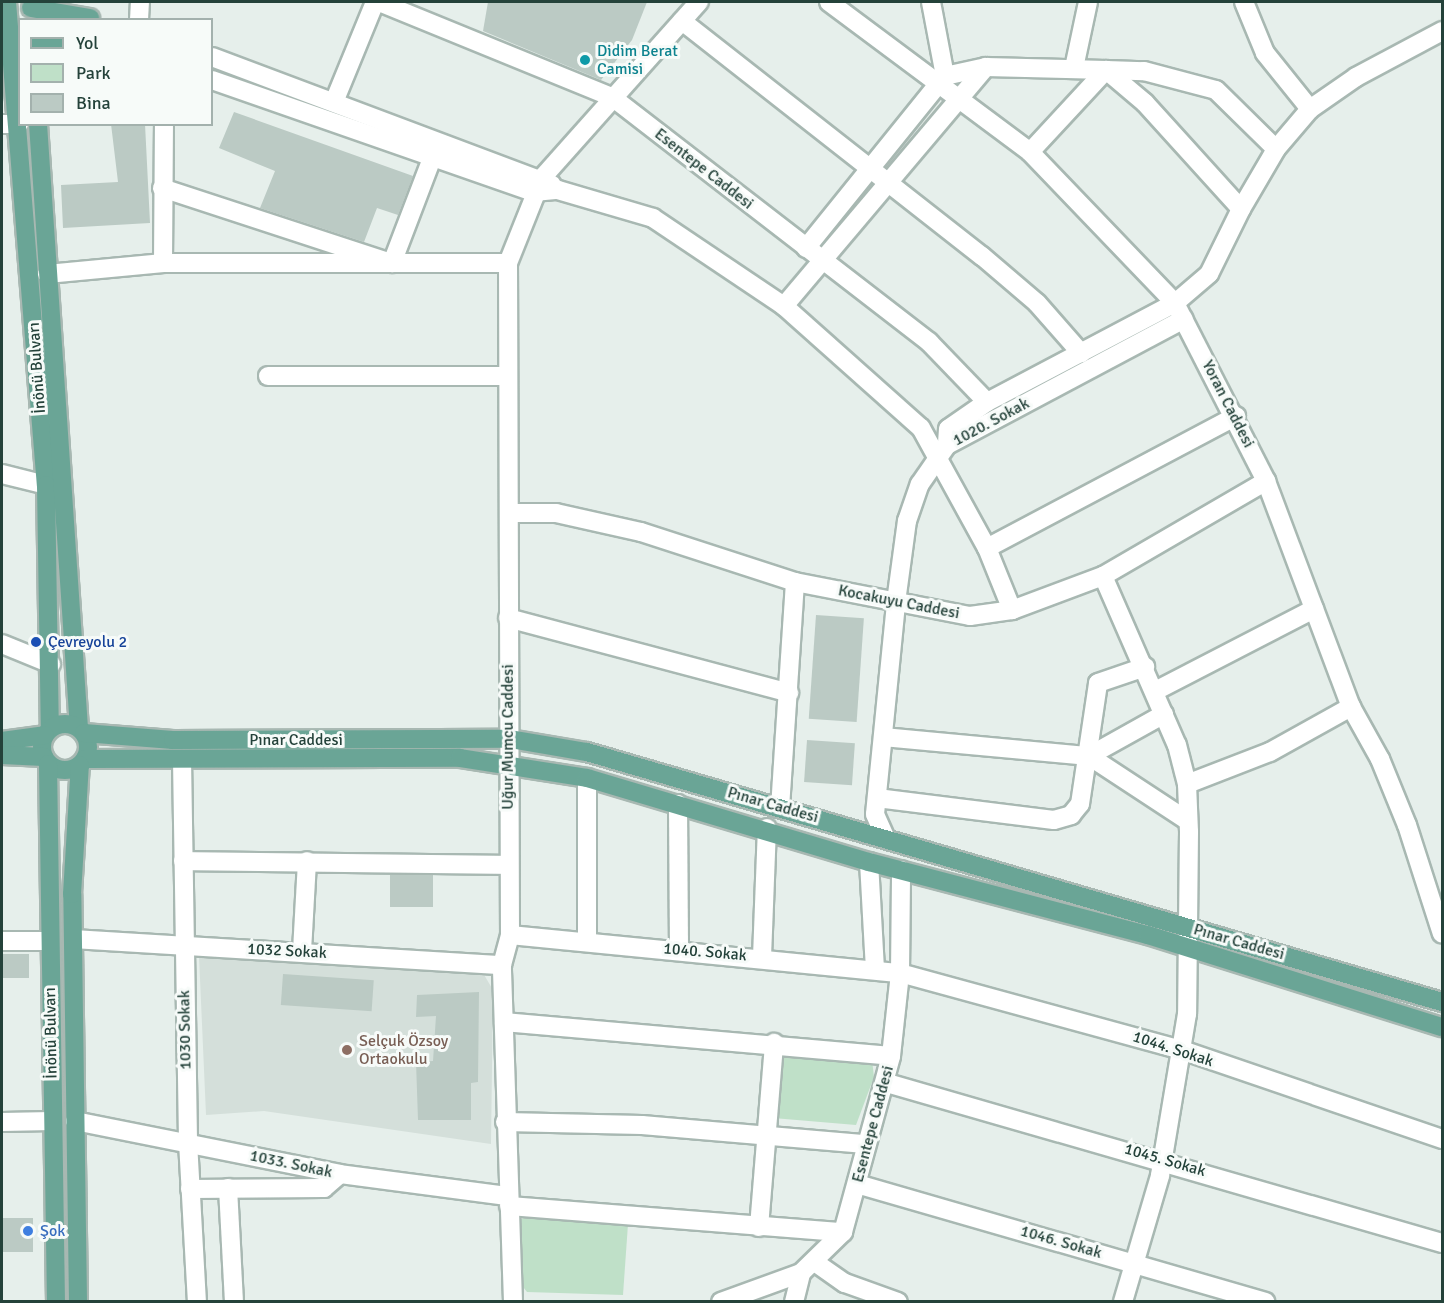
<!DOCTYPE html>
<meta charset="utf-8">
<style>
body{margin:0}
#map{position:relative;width:1444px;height:1303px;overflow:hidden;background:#e6efeb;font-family:Signika,sans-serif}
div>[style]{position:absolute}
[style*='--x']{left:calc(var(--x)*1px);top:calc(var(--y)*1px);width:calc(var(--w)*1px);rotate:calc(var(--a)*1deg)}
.built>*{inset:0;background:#d4dfda}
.green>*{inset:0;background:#bfe0c8}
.building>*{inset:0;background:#bbcac4;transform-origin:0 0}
.roads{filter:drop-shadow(2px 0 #a8b8b2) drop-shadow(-2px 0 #a8b8b2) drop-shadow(0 2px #a8b8b2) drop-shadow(0 -2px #a8b8b2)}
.minor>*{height:18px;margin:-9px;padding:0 9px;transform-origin:9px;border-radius:9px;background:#fff}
.major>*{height:18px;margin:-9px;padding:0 9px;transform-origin:9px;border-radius:9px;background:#6aa596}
.major>.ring{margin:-9px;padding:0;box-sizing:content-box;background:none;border:18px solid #6aa596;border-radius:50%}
.dots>*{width:16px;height:16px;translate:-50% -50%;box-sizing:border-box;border:3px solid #f7fbf9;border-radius:50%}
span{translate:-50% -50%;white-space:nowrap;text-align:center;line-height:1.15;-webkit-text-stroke:6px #f7fbf9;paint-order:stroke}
.culture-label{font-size:16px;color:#0d838f}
.left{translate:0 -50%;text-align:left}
.street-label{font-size:16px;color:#24423a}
.transit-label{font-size:16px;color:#164399}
.education-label{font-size:16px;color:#785e54}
.shop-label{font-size:16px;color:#366cbe}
.frame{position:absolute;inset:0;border:3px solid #24423a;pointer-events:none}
.legend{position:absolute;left:18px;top:18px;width:195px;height:108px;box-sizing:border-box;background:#f7fbf9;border:2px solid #a3b1ad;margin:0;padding:8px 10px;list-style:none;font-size:18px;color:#24423a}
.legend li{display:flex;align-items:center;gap:12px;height:30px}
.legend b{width:30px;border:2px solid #a3b1ad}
</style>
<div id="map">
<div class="built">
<div style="clip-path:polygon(199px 956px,483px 973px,493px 990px,491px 1144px,264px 1111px,206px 1115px)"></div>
</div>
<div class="green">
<div style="clip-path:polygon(778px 1051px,872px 1060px,874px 1077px,856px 1125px,773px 1118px)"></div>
<div style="clip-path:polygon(532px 1216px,628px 1224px,623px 1295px,527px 1292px,520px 1283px,520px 1219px)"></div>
</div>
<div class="building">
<div style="clip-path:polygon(488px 2px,647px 2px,632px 40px,601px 80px,483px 31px)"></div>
<div style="clip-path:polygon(234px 112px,413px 176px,398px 215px,377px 208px,364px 242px,260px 208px,275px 171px,219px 148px)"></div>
<div style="clip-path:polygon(111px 124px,145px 124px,150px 223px,63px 228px,61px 185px,118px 182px)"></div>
<div style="left:816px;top:615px;width:48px;height:104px;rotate:4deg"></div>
<div style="left:807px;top:740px;width:48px;height:42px;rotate:4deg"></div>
<div style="left:390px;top:875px;width:43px;height:32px"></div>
<div style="left:29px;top:954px;width:24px;height:27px;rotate:90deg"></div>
<div style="left:283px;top:974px;width:91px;height:31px;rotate:4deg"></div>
<div style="clip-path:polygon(479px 992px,478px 1082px,471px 1083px,471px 1120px,418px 1120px,416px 1062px,433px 1061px,436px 1016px,416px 1017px,417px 995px)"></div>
<div style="left:2px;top:1218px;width:31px;height:34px"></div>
</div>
<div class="roads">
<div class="minor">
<div style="--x:379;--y:2;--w:252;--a:22.2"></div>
<div style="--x:612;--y:97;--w:401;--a:37.7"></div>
<div style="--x:929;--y:342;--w:83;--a:46"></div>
<div style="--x:829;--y:2;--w:251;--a:36.7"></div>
<div style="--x:1030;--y:152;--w:209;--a:46.2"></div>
<div style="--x:1175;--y:303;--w:200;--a:62.9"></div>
<div style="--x:1266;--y:481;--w:241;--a:69.4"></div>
<div style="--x:1351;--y:707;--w:60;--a:60.9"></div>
<div style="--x:1380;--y:759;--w:71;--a:67.8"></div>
<div style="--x:1407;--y:825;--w:114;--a:72.2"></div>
<div style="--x:931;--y:2;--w:75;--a:79.3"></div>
<div style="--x:1244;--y:2;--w:55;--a:67.6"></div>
<div style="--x:1265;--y:53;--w:72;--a:51.2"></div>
<div style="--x:139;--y:20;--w:18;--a:-87"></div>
<div style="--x:682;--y:21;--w:381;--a:38.1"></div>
<div style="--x:982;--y:256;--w:72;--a:40.5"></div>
<div style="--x:1037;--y:303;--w:67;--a:48.7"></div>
<div style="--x:212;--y:57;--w:363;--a:20.6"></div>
<div style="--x:1074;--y:68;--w:67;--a:-78"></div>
<div style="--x:212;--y:80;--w:341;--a:19.2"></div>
<div style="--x:534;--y:192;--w:24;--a:-5"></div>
<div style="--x:558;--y:190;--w:99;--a:16.4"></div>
<div style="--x:653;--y:218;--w:158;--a:33.9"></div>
<div style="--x:784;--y:306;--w:183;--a:41.7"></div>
<div style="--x:921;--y:428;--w:137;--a:61.2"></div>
<div style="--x:987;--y:548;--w:67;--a:68"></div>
<div style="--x:334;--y:102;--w:108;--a:-67.7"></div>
<div style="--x:2;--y:124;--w:17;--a:0"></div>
<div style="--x:1030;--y:152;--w:112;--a:-47.2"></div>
<div style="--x:1106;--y:70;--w:38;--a:2"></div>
<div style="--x:1144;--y:71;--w:74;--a:14.8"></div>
<div style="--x:1216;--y:90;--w:84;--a:44.5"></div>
<div style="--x:162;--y:188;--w:242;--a:18.1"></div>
<div style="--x:392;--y:263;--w:112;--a:-69.1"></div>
<div style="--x:1241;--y:209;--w:69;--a:-59.7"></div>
<div style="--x:1276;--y:149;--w:52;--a:-49.6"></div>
<div style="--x:1310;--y:109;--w:56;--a:-34.8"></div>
<div style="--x:1356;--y:77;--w:98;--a:-28.1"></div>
<div style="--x:806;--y:248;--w:221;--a:-51.1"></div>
<div style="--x:945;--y:76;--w:42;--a:-12.4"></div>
<div style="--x:986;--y:67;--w:120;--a:1.4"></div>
<div style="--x:1106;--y:70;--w:51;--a:40.2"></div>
<div style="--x:1145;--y:103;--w:143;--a:47.8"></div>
<div style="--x:1241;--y:209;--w:72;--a:116.2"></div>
<div style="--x:1209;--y:274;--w:45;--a:139.5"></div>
<div style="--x:1175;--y:303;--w:212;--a:152.2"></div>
<div style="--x:987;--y:402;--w:47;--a:145.3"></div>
<div style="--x:948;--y:429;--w:16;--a:94"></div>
<div style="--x:163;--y:263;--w:139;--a:-89.6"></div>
<div style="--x:47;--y:274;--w:117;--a:-5.4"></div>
<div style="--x:163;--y:263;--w:345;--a:0"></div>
<div style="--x:784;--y:306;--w:313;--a:-49.8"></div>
<div style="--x:268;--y:376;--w:240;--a:0"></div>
<div style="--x:2;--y:474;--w:45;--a:14"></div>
<div style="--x:509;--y:513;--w:47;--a:0"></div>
<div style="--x:556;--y:513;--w:87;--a:12.6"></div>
<div style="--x:641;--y:532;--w:162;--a:18"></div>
<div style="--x:795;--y:582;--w:178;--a:11"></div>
<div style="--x:970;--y:616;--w:42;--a:-8.1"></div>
<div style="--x:1012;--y:610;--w:97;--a:-20.5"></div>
<div style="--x:1103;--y:576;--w:189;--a:-30.2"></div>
<div style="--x:987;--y:548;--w:282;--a:-27.9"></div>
<div style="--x:1103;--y:576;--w:184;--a:66.4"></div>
<div style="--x:1177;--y:745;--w:40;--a:75.6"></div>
<div style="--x:1187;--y:784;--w:48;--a:87.6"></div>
<div style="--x:1189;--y:832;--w:182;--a:90.6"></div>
<div style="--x:1187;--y:1014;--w:164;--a:99.5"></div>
<div style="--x:1160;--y:1176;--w:131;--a:106.4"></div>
<div style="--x:508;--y:618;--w:291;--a:14.9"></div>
<div style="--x:2;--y:644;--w:53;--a:22.2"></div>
<div style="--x:1155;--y:691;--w:179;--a:-27.3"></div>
<div style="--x:883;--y:737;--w:207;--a:5.3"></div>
<div style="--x:1089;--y:756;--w:86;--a:-29.2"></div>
<div style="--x:1089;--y:756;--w:118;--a:33.3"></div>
<div style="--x:182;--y:759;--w:383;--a:89.1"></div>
<div style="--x:188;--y:1142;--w:160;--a:86.8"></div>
<div style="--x:587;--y:778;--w:163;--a:90"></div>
<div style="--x:1187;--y:784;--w:89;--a:-21.1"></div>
<div style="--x:1270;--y:752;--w:93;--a:-29.1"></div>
<div style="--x:877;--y:798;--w:178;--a:7.1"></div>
<div style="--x:1054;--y:820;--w:18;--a:-16"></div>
<div style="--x:1071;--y:815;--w:14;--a:-51"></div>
<div style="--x:1080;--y:804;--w:122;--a:-81.5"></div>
<div style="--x:1098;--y:683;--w:50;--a:-18.8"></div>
<div style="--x:678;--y:804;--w:147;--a:89.6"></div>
<div style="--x:780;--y:808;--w:226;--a:-86.2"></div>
<div style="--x:886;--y:839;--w:27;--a:-114"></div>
<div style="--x:875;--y:814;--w:213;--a:-84.3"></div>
<div style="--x:896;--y:602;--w:82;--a:-82.3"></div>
<div style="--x:907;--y:521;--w:39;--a:-71"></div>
<div style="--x:920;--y:484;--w:47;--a:-55.3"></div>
<div style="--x:947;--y:445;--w:268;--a:-28"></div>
<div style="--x:183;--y:861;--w:324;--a:0.7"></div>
<div style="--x:869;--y:862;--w:108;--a:86.8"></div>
<div style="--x:510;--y:935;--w:392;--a:5.6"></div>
<div style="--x:900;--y:973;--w:292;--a:15.3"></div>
<div style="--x:1182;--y:1050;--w:275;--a:18.9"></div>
<div style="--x:73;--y:939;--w:430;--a:3.5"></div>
<div style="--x:2;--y:941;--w:47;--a:0"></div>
<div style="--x:302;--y:951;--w:90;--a:-86.8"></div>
<div style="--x:762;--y:957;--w:129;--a:-87.8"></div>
<div style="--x:504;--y:1022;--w:388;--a:5"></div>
<div style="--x:887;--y:1083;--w:578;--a:16.08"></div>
<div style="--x:75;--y:1121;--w:270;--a:11.3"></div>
<div style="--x:340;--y:1174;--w:169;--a:7.5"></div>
<div style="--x:2;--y:1122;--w:50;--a:-1.1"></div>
<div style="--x:505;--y:1122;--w:137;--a:1.3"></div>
<div style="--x:642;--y:1125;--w:224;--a:4.9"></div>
<div style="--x:857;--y:1184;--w:425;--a:16.1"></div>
<div style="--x:228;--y:1188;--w:114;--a:87"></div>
<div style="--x:190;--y:1189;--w:134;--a:-0.4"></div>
<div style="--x:324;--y:1188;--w:21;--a:-41"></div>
<div style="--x:509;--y:1206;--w:335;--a:4.5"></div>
<div style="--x:759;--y:1227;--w:185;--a:-85.3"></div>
<div style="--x:816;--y:1263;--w:35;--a:35"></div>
<div style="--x:845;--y:1283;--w:56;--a:19.7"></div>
<div style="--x:513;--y:1302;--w:337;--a:-91.9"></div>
<div style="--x:502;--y:965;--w:31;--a:-75"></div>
<div style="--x:510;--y:935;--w:672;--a:-90.17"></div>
<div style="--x:508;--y:263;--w:92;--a:-68.2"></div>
<div style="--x:542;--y:178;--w:236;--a:-48.3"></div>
<div style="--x:721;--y:1302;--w:85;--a:-19.9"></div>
<div style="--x:801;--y:1273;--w:59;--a:-44.3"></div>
<div style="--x:843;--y:1232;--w:182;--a:-74.7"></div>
<div style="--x:891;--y:1056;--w:83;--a:-83.8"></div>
<div style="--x:900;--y:973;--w:103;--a:-89.4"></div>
<div style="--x:794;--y:1302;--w:30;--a:-76"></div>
</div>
<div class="major">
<div style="--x:7;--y:2;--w:485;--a:85.4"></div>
<div style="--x:46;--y:485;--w:244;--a:89.1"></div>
<div style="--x:31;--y:8;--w:60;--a:9.6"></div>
<div style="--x:38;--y:124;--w:605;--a:86.12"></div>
<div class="ring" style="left:42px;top:724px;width:28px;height:28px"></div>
<div style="--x:84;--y:733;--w:89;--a:4.5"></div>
<div style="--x:173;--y:740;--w:337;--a:-0.2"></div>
<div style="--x:510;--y:739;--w:78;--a:9.6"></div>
<div style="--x:587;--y:752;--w:891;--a:16.3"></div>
<div style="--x:2;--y:741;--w:43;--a:-7.9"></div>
<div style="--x:2;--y:755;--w:42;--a:2.7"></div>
<div style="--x:85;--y:759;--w:375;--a:-0.2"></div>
<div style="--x:460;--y:758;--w:129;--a:8.9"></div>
<div style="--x:587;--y:778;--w:294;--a:16.6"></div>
<div style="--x:869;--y:862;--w:288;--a:14.7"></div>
<div style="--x:1148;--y:935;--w:308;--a:17.4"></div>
<div style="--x:48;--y:764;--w:538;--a:89.15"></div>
<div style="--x:78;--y:1302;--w:408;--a:-90.8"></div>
<div style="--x:72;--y:894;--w:129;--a:-86.5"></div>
</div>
</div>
<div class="dots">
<div style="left:585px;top:60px;background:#0f9aa8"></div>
<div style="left:36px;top:642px;background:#1a4fb4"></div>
<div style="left:347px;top:1050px;background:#8d6e63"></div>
<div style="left:28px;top:1231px;background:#3f7fe0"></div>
</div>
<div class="culture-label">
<span class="left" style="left:597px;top:60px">Didim Berat<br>Camisi</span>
</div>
<div class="street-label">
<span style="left:704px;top:169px;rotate:38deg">Esentepe Caddesi</span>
<span style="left:37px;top:368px;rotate:-94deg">İnönü Bulvarı</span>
<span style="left:1228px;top:404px;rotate:63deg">Yoran Caddesi</span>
<span style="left:991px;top:422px;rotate:-28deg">1020. Sokak</span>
<span style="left:899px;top:602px;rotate:11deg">Kocakuyu Caddesi</span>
<span style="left:508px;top:737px;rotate:-90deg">Uğur Mumcu Caddesi</span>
<span style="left:296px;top:740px">Pınar Caddesi</span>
<span style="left:773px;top:805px;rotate:16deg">Pınar Caddesi</span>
<span style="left:1239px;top:942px;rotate:16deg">Pınar Caddesi</span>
<span style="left:287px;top:951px;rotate:3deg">1032 Sokak</span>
<span style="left:705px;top:952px;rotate:5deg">1040. Sokak</span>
<span style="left:185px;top:1030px;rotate:-91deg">1030 Sokak</span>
<span style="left:51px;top:1033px;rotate:-91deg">İnönü Bulvarı</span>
<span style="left:1173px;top:1049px;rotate:18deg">1044. Sokak</span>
<span style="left:873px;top:1124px;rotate:-75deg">Esentepe Caddesi</span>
<span style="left:1165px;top:1160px;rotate:16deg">1045. Sokak</span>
<span style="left:291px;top:1164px;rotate:12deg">1033. Sokak</span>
<span style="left:1061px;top:1242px;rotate:16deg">1046. Sokak</span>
</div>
<div class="transit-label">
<span class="left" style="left:48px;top:642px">Çevreyolu 2</span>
</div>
<div class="education-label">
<span class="left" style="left:359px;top:1050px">Selçuk Özsoy<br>Ortaokulu</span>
</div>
<div class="shop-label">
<span class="left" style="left:40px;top:1231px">Şok</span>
</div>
<div class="frame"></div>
<ul class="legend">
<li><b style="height:8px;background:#6aa596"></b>Yol</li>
<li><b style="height:16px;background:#bfe0c8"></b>Park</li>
<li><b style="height:16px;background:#bbcac4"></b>Bina</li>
</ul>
</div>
